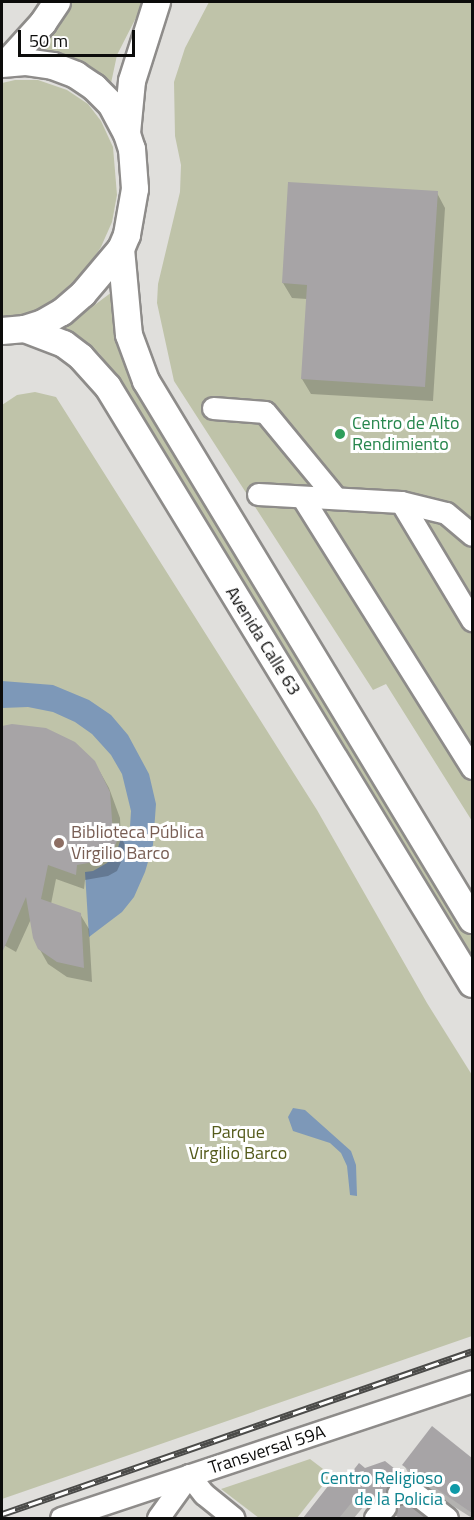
<!DOCTYPE html>
<meta charset="utf-8">
<style>
body{margin:0}
#map{position:relative;width:474px;height:1520px;overflow:hidden;background:#e0dfdc;font-family:"Titillium Web",sans-serif}
div>[style]{position:absolute}
[style*='--x']{left:calc(var(--x)*1px);top:calc(var(--y)*1px);width:calc(var(--w)*1px);rotate:calc(var(--a)*1deg)}
.green>*{inset:0;background:#bfc3a9}
.water>*{inset:0;background:#7d98b8}
.shadow>*{inset:0;background:#0003}
.building>*{inset:0;background:#a7a4a6}
.roads{filter:drop-shadow(2px 0 #8e8c8a) drop-shadow(-2px 0 #8e8c8a) drop-shadow(0 2px #8e8c8a) drop-shadow(0 -2px #8e8c8a)}
.minor>*{height:21px;margin:-10.5px;padding:0 10.5px;transform-origin:10.5px;border-radius:10.5px;background:#fff}
.major>*{height:26px;margin:-13px;padding:0 13px;transform-origin:13px;border-radius:13px;background:#fff}
.rail>*{height:7px;margin-top:-3.5px;transform-origin:0;background:repeating-linear-gradient(90deg,#fff 0 14px,#4b4b49 0 28px);box-sizing:border-box;border-block:2px solid #4b4b49}
.dots>*{width:16px;height:16px;translate:-50% -50%;box-sizing:border-box;border:3px solid #fff;border-radius:50%}
span{translate:-50% -50%;white-space:nowrap;text-align:center;line-height:1.15;-webkit-text-stroke:6px #fff;paint-order:stroke}
.leisure-label{font-size:18px;color:#27864d}
.left{translate:0 -50%;text-align:left}
.street-label{font-size:18px;color:#0c0c0b}
.education-label{font-size:18px;color:#785e54}
.park-label{font-size:18px;color:#555b1b}
.culture-label{font-size:18px;color:#0d838f}
.right{translate:-100% -50%;text-align:right}
.frame{position:absolute;inset:0;border:3px solid #0c0c0b;pointer-events:none}
.scale{position:absolute;left:18px;top:30px;width:117px;height:27px;box-sizing:border-box;border:3px solid #0c0c0b;border-top:0;padding-left:8px;font-size:18px;line-height:21px;white-space:nowrap;color:#0c0c0b;-webkit-text-stroke:4px #fff;paint-order:stroke}
</style>
<div id="map">
<div class="green">
<div style="clip-path:polygon(71px 2px,144px 2px,117px 55px,110px 88px,98px 72px,85px 62px,52px 51px,34px 48px,49px 37px)"></div>
<div style="clip-path:polygon(209px 2px,472px 2px,472px 821px,386px 684px,373px 690px,174px 381px,157px 303px,158px 284px,180px 192px,181px 165px,175px 136px,174px 82px,185px 48px)"></div>
<div style="clip-path:polygon(15px 80px,38px 80px,67px 90px,88px 104px,101px 121px,113px 147px,117px 195px,112px 222px,101px 247px,86px 270px,52px 301px,31px 313px,7px 319px,2px 319px,2px 83px)"></div>
<div style="clip-path:polygon(112px 292px,317px 680px,472px 937px,472px 959px,180px 485px,111px 369px,99px 353px,61px 330px)"></div>
<div style="clip-path:polygon(35px 392px,56px 397px,317px 810px,427px 1003px,472px 1075px,472px 1336px,2px 1499px,2px 405px,17px 395px)"></div>
<div style="clip-path:polygon(310px 1459px,331px 1475px,297px 1518px,259px 1518px,221px 1489px)"></div>
</div>
<div class="water">
<div style="clip-path:polygon(2px 681px,53px 685px,89px 700px,111px 715px,128px 735px,149px 774px,156px 804px,153px 845px,145px 872px,134px 897px,122px 912px,89px 937px,85px 872px,93px 871px,107px 863px,117px 851px,121px 838px,127px 839px,130px 827px,131px 811px,122px 774px,111px 755px,92px 734px,75px 722px,53px 712px,28px 707px,2px 708px)"></div>
<div style="clip-path:polygon(293px 1108px,305px 1110px,351px 1151px,356px 1165px,357px 1196px,350px 1195px,347px 1166px,341px 1153px,330px 1143px,293px 1131px,288px 1117px)"></div>
</div>
<div class="shadow">
<div style="clip-path:polygon(437px 193px,445px 208px,433px 401px,311px 394px,302px 379px,307px 299px,292px 298px,283px 283px)"></div>
<div style="clip-path:polygon(12px 726px,100px 772px,109px 788px,120px 818px,121px 837px,127px 849px,117px 871px,108px 876px,85px 880px,84px 889px,56px 879px,51px 904px,80px 914px,89px 929px,92px 982px,67px 977px,48px 964px,39px 948px,31px 919px,16px 952px,2px 944px,2px 728px)"></div>
<div style="clip-path:polygon(432px 1429px,472px 1460px,472px 1518px,412px 1480px,404px 1465px)"></div>
<div style="clip-path:polygon(384px 1463px,394px 1470px,401px 1482px,382px 1510px,369px 1500px,354px 1518px,305px 1518px,333px 1483px,340px 1489px,364px 1470px)"></div>
</div>
<div class="building">
<div style="clip-path:polygon(288px 182px,438px 191px,425px 387px,301px 379px,307px 285px,282px 283px)"></div>
<div style="clip-path:polygon(12px 724px,46px 728px,75px 742px,95px 761px,110px 792px,113px 833px,120px 833px,115px 846px,109px 856px,99px 861px,77px 865px,76px 875px,48px 865px,41px 899px,81px 913px,84px 968px,57px 962px,38px 949px,33px 938px,26px 897px,2px 953px,2px 726px)"></div>
<div style="clip-path:polygon(432px 1426px,472px 1458px,472px 1513px,402px 1465px)"></div>
<div style="clip-path:polygon(385px 1461px,395px 1469px,385px 1482px,388px 1485px,386px 1495px,375px 1500px,362px 1490px,339px 1518px,303px 1518px,332px 1481px,340px 1487px,359px 1463px,365px 1468px)"></div>
<div style="clip-path:polygon(406px 1503px,427px 1518px,399px 1518px,395px 1515px,397px 1506px)"></div>
</div>
<div class="roads">
<div class="minor">
<div style="--x:213;--y:408;--w:52;--a:4.4"></div>
<div style="--x:265;--y:412;--w:110;--a:50.5"></div>
<div style="--x:258;--y:494;--w:143;--a:3.2"></div>
<div style="--x:401;--y:502;--w:46;--a:13.7"></div>
<div style="--x:446;--y:513;--w:34;--a:40"></div>
<div style="--x:302;--y:497;--w:320;--a:57.9"></div>
<div style="--x:401;--y:502;--w:138;--a:59"></div>
<div style="--x:398;--y:1493;--w:10;--a:-53"></div>
<div style="--x:404;--y:1485;--w:54;--a:37.5"></div>
<div style="--x:61;--y:1518;--w:433;--a:-18.4"></div>
<div style="--x:158;--y:1518;--w:53;--a:-54.2"></div>
<div style="--x:189;--y:1475;--w:24;--a:52"></div>
<div style="--x:204;--y:1494;--w:38;--a:39"></div>
<div style="--x:375;--y:1518;--w:15;--a:-48"></div>
</div>
<div class="major">
<div style="--x:7;--y:63;--w:54;--a:-48"></div>
<div style="--x:43;--y:23;--w:25;--a:-56"></div>
<div style="--x:2;--y:64;--w:23;--a:-5"></div>
<div style="--x:25;--y:62;--w:28;--a:8"></div>
<div style="--x:53;--y:66;--w:25;--a:21"></div>
<div style="--x:76;--y:75;--w:22;--a:34"></div>
<div style="--x:94;--y:87;--w:24;--a:45"></div>
<div style="--x:111;--y:104;--w:34;--a:62"></div>
<div style="--x:127;--y:134;--w:16;--a:72"></div>
<div style="--x:132;--y:149;--w:40;--a:85.7"></div>
<div style="--x:135;--y:189;--w:47;--a:99.9"></div>
<div style="--x:127;--y:235;--w:15;--a:113"></div>
<div style="--x:121;--y:249;--w:59;--a:130.2"></div>
<div style="--x:83;--y:294;--w:28;--a:139"></div>
<div style="--x:62;--y:312;--w:22;--a:150"></div>
<div style="--x:43;--y:323;--w:19;--a:162"></div>
<div style="--x:25;--y:329;--w:23;--a:175"></div>
<div style="--x:127;--y:133;--w:52;--a:-84.5"></div>
<div style="--x:132;--y:81;--w:83;--a:-72.4"></div>
<div style="--x:121;--y:249;--w:86;--a:84.7"></div>
<div style="--x:129;--y:335;--w:49;--a:69.7"></div>
<div style="--x:146;--y:381;--w:630;--a:58.83"></div>
<div style="--x:25;--y:329;--w:42;--a:21"></div>
<div style="--x:64;--y:344;--w:21;--a:37"></div>
<div style="--x:81;--y:357;--w:40;--a:48"></div>
<div style="--x:108;--y:387;--w:699;--a:58.63"></div>
</div>
</div>
<div class="rail">
<div style="--x:2;--y:1514;--w:497;--a:-19.1"></div>
</div>
<div class="dots">
<div style="left:340px;top:434px;background:#2e9e5b"></div>
<div style="left:59px;top:843px;background:#8d6e63"></div>
<div style="left:455px;top:1489px;background:#0f9aa8"></div>
</div>
<div class="leisure-label">
<span class="left" style="left:352px;top:434px">Centro de Alto<br>Rendimiento</span>
</div>
<div class="street-label">
<span style="left:263px;top:641px;rotate:58deg">Avenida Calle 63</span>
<span style="left:267px;top:1450px;rotate:-18deg">Transversal 59A</span>
</div>
<div class="education-label">
<span class="left" style="left:71px;top:843px">Biblioteca Pública<br>Virgilio Barco</span>
</div>
<div class="park-label">
<span style="left:238px;top:1143px">Parque<br>Virgilio Barco</span>
</div>
<div class="culture-label">
<span class="right" style="left:443px;top:1489px">Centro Religioso<br>de la Policia</span>
</div>
<div class="frame"></div>
<div class="scale">50 m</div>
</div>
